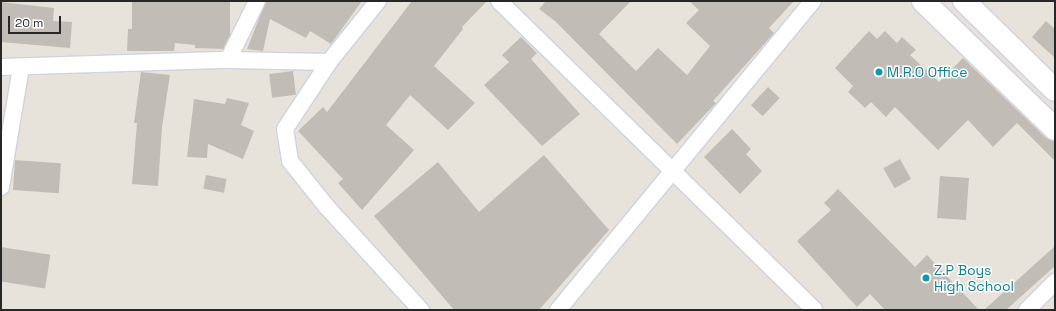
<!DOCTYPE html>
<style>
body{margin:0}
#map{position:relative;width:1056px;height:311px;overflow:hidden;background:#e8e3da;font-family:"Space Grotesk",sans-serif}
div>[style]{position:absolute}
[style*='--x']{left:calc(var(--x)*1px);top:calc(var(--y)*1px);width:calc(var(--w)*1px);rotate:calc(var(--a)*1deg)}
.building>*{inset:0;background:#c1bdb6;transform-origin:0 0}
.roads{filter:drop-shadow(1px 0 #d0d2df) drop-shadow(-1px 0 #d0d2df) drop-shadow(0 1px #d0d2df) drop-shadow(0 -1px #d0d2df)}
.minor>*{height:16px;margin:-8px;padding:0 8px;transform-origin:8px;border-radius:8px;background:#fff}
.secondary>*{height:22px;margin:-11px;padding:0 11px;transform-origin:11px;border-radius:11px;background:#fff}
.dots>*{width:11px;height:11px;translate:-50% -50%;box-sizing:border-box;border:2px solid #fff;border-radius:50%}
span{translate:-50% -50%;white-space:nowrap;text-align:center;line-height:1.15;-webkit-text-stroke:3px #fff;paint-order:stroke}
.culture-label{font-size:14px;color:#0d838f}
.left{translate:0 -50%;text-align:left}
.frame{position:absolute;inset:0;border:2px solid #272727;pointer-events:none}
.scale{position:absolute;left:8px;top:16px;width:53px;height:18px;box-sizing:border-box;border:2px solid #272727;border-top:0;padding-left:5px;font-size:12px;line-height:14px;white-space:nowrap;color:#272727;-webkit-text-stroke:3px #fff;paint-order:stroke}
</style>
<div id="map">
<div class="building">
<div style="clip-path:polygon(132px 1px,230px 2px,230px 35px,223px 49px,195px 48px,195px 45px,175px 43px,174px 51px,127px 51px,128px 29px,132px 29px)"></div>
<div style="clip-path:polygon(266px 1px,362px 1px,331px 44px,310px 31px,306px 38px,270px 19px,263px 51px,247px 49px)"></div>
<div style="clip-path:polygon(412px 1px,487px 1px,462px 27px,463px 29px,434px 66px,475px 103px,448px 130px,410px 95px,386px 125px,414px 150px,362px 210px,338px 183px,343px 179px,298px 131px,323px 107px,327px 112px)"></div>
<div style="clip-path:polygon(546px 1px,631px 1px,599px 34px,636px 71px,658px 48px,687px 75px,710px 46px,686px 23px,699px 10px,689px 1px,794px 1px,769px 28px,774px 33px,713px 101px,716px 103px,677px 144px,555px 21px,539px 9px)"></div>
<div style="clip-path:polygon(1px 2px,54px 8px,53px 21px,72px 22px,70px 48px,1px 42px)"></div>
<div style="clip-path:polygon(1046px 21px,1055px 29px,1055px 58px,1032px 37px)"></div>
<div style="clip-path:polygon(869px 31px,877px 39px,885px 31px,897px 43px,902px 37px,916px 50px,910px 55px,939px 82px,963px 58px,1046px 138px,1055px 141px,1055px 161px,1017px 123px,993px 147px,968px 120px,938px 150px,895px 107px,886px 117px,871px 102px,865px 108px,848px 92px,853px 86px,835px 68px)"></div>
<div style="clip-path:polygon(521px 37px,537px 53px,531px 59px,580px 114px,542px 146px,484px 85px,509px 62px,502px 55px)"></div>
<div style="left:293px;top:71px;width:24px;height:24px;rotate:83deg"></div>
<div style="clip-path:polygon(141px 72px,170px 75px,162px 127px,158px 186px,132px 184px,137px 123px,134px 123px)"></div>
<div style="left:768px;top:87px;width:16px;height:25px;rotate:43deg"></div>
<div style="clip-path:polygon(227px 98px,249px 103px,241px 125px,254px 131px,243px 159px,208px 144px,207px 158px,187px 157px,194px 99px,225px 104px)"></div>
<div style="clip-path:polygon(732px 129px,751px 149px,746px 154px,762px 171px,740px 194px,704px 157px)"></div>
<div style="clip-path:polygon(544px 155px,609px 230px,539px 310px,454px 310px,374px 216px,438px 162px,479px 212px)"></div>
<div style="left:900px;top:159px;width:23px;height:19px;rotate:61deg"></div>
<div style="left:15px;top:160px;width:46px;height:30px;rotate:4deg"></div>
<div style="left:206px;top:175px;width:21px;height:14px;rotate:11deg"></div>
<div style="left:940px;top:176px;width:29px;height:42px;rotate:4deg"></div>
<div style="clip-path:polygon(838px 189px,915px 267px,927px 255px,979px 310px,885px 310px,870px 294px,857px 307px,797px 241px,831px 210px,824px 203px)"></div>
<div style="clip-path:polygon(1055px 246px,1055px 266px,1006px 310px,984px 310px)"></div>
<div style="left:1px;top:247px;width:50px;height:34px;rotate:9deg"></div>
</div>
<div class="roads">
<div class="minor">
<div style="--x:378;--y:1;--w:78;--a:128.8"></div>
<div style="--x:329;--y:62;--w:80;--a:123.3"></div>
<div style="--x:285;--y:129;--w:32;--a:81"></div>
<div style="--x:290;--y:161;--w:58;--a:51.3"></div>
<div style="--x:326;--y:206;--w:141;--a:47.6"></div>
<div style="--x:499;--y:1;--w:441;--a:44.4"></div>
<div style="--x:228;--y:60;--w:66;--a:-63.8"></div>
<div style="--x:1;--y:67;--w:227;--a:-1.8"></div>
<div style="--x:228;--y:60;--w:101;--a:1.1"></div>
<div style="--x:1;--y:187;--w:122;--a:-80.5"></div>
<div style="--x:558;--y:310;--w:401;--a:-50.5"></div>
<div style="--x:1027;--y:310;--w:40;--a:-45"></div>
</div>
<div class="secondary">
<div style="--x:923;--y:1;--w:184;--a:44.1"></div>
<div style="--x:964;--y:1;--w:127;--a:44.4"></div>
</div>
</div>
<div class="dots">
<div style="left:879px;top:72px;background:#0f9aa8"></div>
<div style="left:926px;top:278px;background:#0f9aa8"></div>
</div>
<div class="culture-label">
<span class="left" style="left:887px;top:72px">M.R.O Office</span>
<span class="left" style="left:934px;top:278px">Z.P Boys<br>High School</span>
</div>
<div class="frame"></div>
<div class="scale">20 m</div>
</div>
